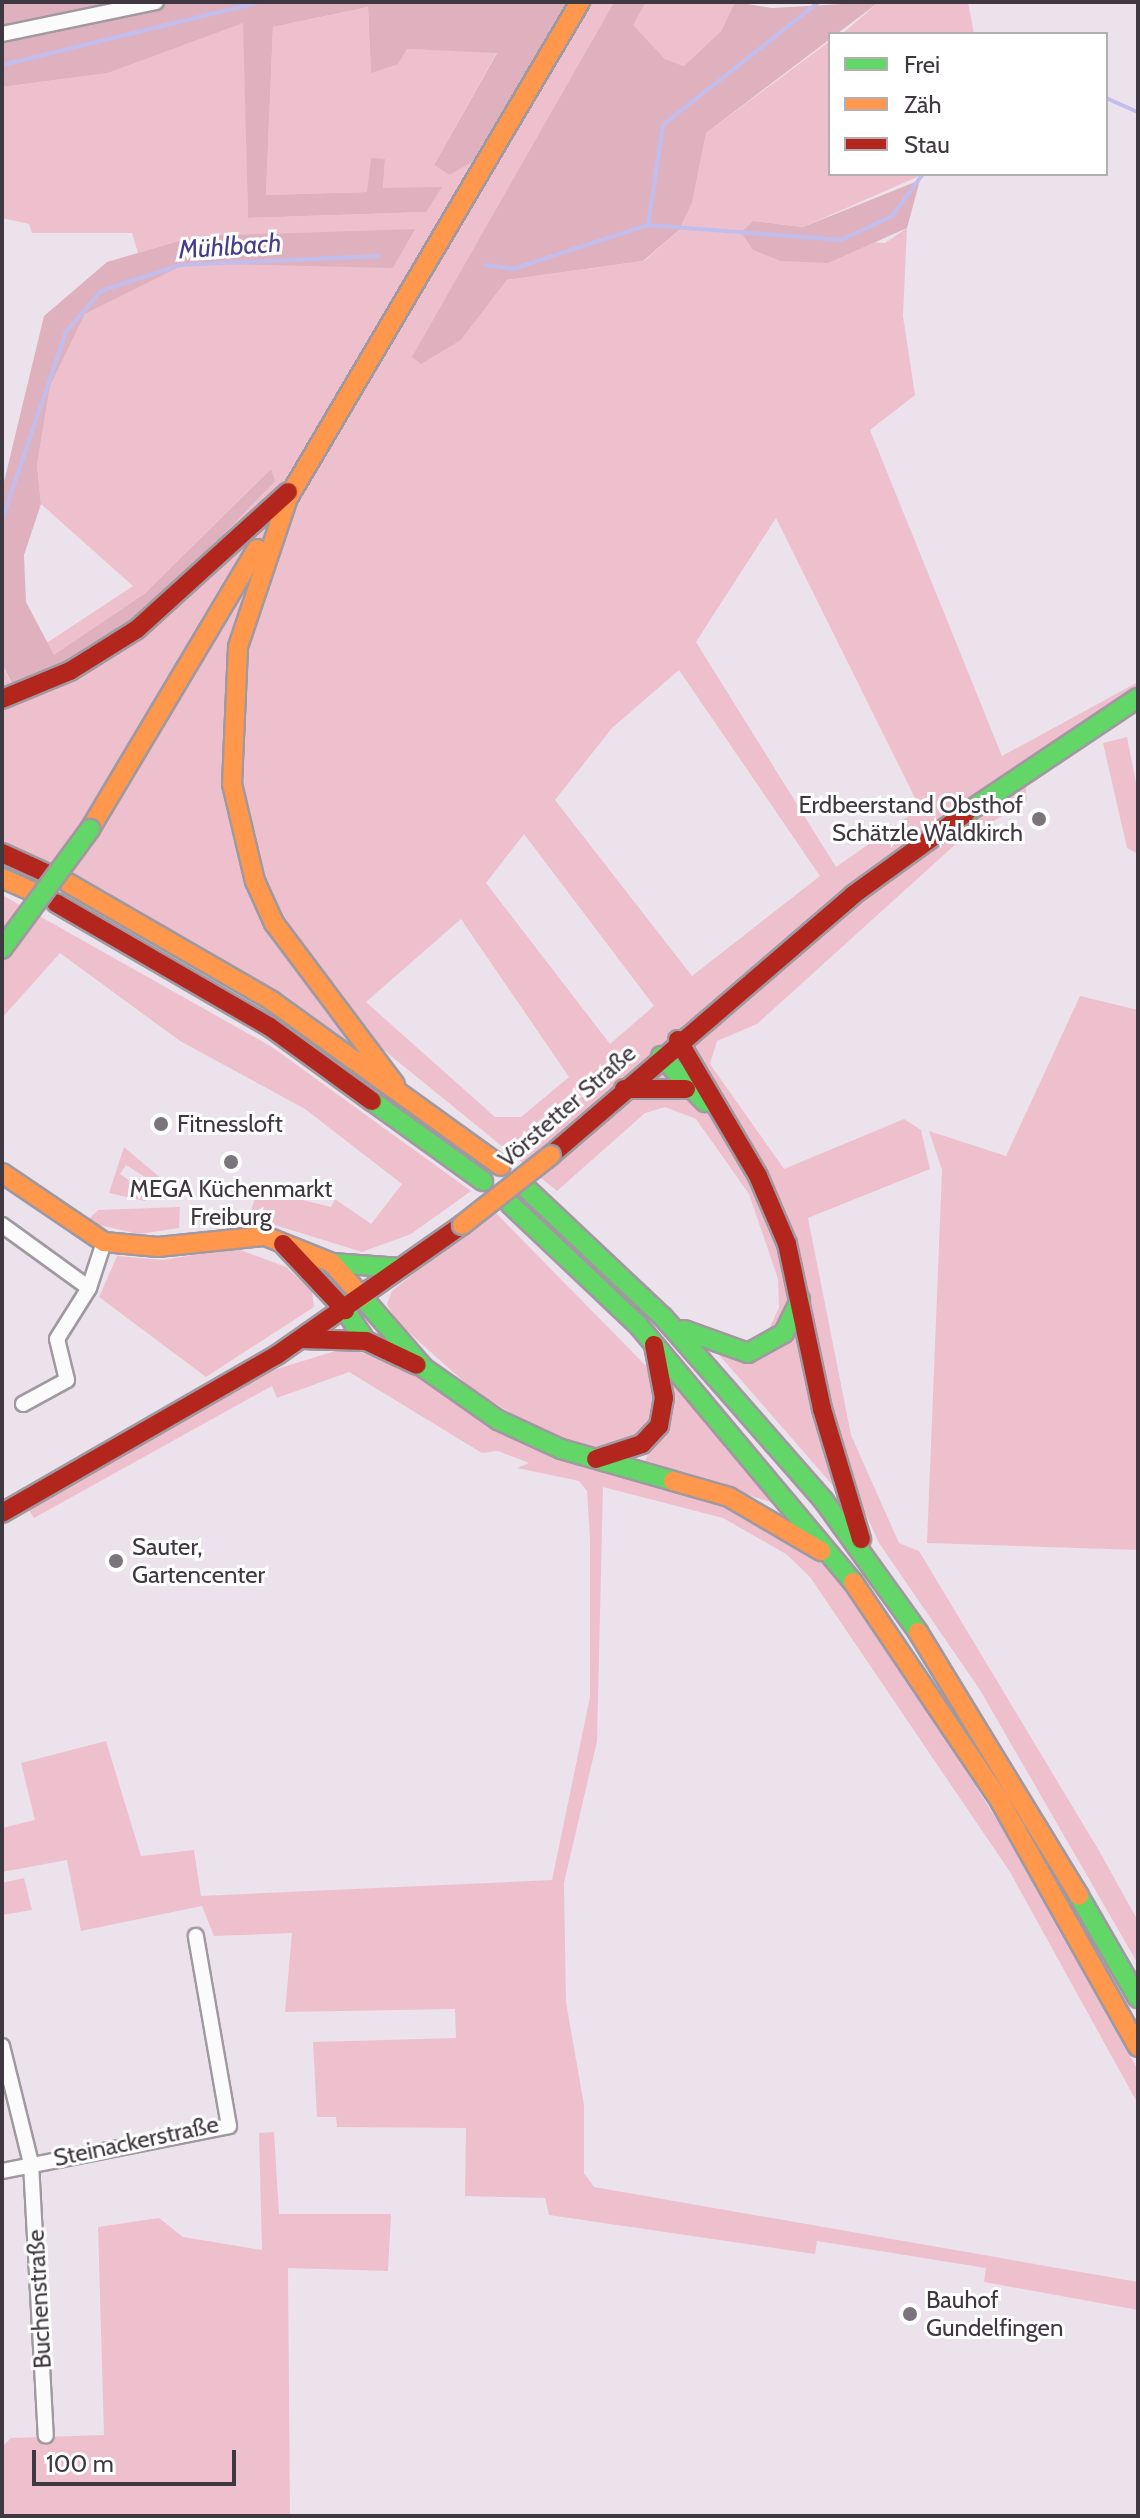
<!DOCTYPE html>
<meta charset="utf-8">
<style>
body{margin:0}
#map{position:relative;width:1140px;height:2518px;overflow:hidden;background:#ece2ec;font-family:Cabin,sans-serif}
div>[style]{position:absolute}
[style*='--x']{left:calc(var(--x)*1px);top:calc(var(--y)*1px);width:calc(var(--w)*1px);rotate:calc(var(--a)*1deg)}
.green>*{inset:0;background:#eec0cd}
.forest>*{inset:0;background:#dfb1be}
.stream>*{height:4px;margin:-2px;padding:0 2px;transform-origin:2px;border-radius:2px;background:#c1beee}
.roads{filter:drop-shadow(2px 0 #a099a0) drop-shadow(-2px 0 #a099a0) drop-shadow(0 2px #a099a0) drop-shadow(0 -2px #a099a0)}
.street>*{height:14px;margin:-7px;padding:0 7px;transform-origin:7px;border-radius:7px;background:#fcfbfc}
.fast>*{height:18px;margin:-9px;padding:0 9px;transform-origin:9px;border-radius:9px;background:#63d668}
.slow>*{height:18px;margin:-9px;padding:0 9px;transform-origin:9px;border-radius:9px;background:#ff974d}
.jam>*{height:18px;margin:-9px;padding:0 9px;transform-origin:9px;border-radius:9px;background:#b3261e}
.bridges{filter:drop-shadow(2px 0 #a099a0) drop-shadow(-2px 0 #a099a0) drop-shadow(0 2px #a099a0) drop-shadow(0 -2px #a099a0)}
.fast-bridge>*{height:18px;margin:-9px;padding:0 9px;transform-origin:9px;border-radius:9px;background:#63d668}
.slow-bridge>*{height:18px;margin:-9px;padding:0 9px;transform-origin:9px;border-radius:9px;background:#ff974d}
.dots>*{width:22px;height:22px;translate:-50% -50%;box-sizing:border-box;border:4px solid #fff;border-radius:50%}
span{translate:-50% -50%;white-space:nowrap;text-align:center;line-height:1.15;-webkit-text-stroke:6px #fff;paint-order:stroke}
.poi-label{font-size:24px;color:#3f3840}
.right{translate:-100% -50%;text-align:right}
.left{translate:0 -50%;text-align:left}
.street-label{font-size:24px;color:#3f3840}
.water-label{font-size:26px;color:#453d8a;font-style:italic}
.frame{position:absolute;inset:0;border:4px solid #3f3840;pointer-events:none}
.legend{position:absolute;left:828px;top:32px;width:280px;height:144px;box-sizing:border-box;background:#fff;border:2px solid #b2afb3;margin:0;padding:10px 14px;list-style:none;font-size:24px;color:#3f3840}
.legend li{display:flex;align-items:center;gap:16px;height:40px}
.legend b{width:40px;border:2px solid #b2afb3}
.scale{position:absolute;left:32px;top:2450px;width:204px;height:36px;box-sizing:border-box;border:4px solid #3f3840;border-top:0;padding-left:10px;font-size:24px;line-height:28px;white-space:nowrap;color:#3f3840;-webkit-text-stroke:6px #fff;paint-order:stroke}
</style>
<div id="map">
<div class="green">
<div style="clip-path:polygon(evenodd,570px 2px,614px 2px,413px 357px,461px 340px,507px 280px,644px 261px,679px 230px,692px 203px,706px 133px,830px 41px,830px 174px,924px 174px,803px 227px,753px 221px,741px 232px,885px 243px,907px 228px,903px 316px,915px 395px,870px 430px,1002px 756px,1138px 682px,1138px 706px,1025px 777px,1027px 801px,957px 843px,757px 1024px,717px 1041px,710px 1064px,784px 1169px,904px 1119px,921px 1130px,930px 1169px,808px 1218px,851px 1435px,899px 1543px,919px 1551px,1101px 1854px,1138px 1921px,1138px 1964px,980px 1690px,879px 1543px,862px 1506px,842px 1496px,694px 1326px,743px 1342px,768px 1332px,779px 1307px,778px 1279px,749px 1194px,696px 1119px,665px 1107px,645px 1113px,557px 1191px,369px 1038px,348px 1043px,2px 844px,2px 665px,13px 686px,156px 603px,270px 470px,144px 594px,54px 656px,45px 644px,133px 586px,41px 504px,37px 465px,50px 385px,85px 314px,186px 263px,258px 262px,414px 230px,196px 236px,138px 253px,132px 233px,32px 233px,29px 224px,2px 218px,2px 87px,108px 73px,244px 22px,248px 218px,426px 212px,383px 188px,385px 159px,368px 192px,266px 195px,273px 27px,368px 7px,371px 72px,407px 49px,497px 52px,434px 165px,449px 175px,570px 2px,776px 518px,920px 808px,836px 867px,696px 642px,776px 518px,570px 2px,679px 670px,820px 876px,692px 976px,555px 800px,612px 728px,679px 670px,570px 2px,524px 834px,654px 1006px,610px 1044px,486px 883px,524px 834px,570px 2px,461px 919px,569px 1077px,521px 1117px,495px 1117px,366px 1002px,461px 919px)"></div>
<div style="clip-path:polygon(646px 2px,735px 2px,721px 31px,684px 66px,665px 59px,632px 25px)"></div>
<div style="clip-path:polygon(879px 2px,968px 2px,974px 34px,842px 34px)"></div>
<div style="clip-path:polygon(1127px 737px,1138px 793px,1138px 854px,1127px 848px,1103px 743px)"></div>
<div style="clip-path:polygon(2px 895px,272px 1047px,471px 1191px,411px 1234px,362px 1252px,249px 1217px,258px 1189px,331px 1207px,335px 1199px,371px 1224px,402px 1184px,305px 1109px,180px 1041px,60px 953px,2px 1018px)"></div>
<div style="clip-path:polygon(1080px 996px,1138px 1010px,1138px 1550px,927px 1543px,942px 1170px,929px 1131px,1006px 1156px)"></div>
<div style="clip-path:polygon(124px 1147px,163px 1180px,159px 1186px,126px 1165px,120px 1174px,150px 1195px,145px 1201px,109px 1193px)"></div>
<div style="clip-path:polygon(180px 1207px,179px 1228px,139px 1234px,86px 1222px,98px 1210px)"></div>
<div style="clip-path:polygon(493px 1210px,648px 1368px,658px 1388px,647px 1436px,593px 1449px,540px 1432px,471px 1388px,396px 1321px,387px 1304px,392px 1291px)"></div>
<div style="clip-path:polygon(235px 1248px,286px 1267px,312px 1291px,314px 1307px,206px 1377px,99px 1297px,117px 1256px,163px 1260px)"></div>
<div style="clip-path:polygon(348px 1347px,720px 1501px,822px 1561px,849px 1588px,1017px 1851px,1138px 2070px,1138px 2104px,1010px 1872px,810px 1577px,786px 1554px,723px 1518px,603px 1487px,597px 1741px,564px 1883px,566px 2002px,584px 2105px,584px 2173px,594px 2187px,1138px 2282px,1138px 2310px,984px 2282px,986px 2268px,817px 2241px,815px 2254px,549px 2215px,545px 2198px,465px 2196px,466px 2128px,337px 2127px,336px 2117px,317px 2117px,313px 2042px,456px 2038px,455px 2009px,285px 2012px,292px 1933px,214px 1936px,202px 1906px,81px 1931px,67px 1860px,2px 1872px,2px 1828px,35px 1820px,21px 1763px,106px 1741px,141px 1856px,194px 1850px,201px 1896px,552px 1880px,590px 1697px,590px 1538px,587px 1491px,579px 1481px,517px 1468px,529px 1463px,498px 1451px,482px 1453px,349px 1372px,277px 1398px,272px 1386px,34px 1518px,29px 1510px,267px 1372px)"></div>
<div style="clip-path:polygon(673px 1383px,786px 1507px,645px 1462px)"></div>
<div style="clip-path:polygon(24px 1878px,32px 1910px,2px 1915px,2px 1883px)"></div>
<div style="clip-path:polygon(274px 2132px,279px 2214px,391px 2214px,388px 2271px,288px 2268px,290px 2516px,2px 2516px,2px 2447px,11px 2438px,104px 2435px,98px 2227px,159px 2218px,183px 2237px,262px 2250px,259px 2133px)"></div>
</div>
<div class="forest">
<div style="clip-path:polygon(2px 2px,570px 2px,472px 162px,449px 175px,434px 165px,497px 53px,407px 49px,398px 64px,371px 73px,368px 7px,273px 27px,266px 195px,367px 192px,371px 158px,385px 159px,383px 188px,442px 187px,426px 212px,248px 218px,243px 23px,108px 73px,2px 87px)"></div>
<div style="clip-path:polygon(614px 2px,646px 2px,633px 25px,665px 59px,684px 66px,721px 31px,735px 2px,772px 8px,879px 2px,706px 133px,692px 203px,679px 230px,643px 261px,507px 280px,461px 340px,421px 364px,412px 357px)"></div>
<div style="clip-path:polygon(920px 180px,907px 228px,828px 263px,781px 261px,753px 250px,741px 232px,753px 221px,803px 227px)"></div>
<div style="clip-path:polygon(415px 229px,393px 268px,187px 263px,85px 314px,50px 386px,37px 465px,41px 504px,24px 555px,26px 602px,54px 655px,144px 594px,271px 469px,275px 481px,156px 604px,88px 651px,14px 687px,2px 664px,2px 490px,44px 316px,107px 262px,196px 236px)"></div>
</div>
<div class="stream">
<div style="--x:2;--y:65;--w:267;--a:-13.7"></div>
<div style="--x:1106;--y:98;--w:35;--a:24"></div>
<div style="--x:648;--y:225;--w:194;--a:4.4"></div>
<div style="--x:841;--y:240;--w:56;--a:-25.2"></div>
<div style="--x:892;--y:216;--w:52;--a:-53.6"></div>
<div style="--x:486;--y:265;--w:27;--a:8"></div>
<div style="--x:513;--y:269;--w:142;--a:-18.1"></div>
<div style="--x:648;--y:225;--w:101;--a:-81.5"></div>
<div style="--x:663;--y:125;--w:199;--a:-38.3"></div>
<div style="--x:2;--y:520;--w:199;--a:-71.2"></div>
<div style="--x:66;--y:332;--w:54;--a:-49.5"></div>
<div style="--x:101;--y:291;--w:83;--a:-18.2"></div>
<div style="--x:180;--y:265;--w:198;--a:-2.6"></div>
</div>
<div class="roads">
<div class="street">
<div style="--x:2;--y:34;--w:157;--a:-11.7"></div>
<div style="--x:2;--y:1225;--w:107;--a:35.9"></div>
<div style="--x:23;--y:1404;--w:50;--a:-28.6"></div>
<div style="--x:67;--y:1380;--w:42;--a:-103.7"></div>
<div style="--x:57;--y:1339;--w:60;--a:-57.9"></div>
<div style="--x:89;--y:1288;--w:48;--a:-71.9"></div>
<div style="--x:2;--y:2046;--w:121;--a:76.1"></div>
<div style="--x:31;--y:2163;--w:273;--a:86.9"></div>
<div style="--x:2;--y:2171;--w:231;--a:-11.2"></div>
<div style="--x:229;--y:2126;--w:193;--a:-99.9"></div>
</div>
<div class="fast">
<div style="--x:966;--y:813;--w:207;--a:-33.8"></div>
<div style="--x:661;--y:1056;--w:64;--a:46.3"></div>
<div style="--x:372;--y:1101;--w:137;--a:35.8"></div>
<div style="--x:528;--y:1190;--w:185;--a:43.3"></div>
<div style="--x:663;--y:1317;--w:244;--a:48.8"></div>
<div style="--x:824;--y:1501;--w:161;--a:54.3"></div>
<div style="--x:510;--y:1204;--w:176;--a:43.4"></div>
<div style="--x:638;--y:1325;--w:335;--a:50.1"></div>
<div style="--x:332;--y:1263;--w:69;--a:4.1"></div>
<div style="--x:362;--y:1297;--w:94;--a:48.9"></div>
<div style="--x:424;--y:1368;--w:90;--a:35.1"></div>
<div style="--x:498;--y:1420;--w:69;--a:24.7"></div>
<div style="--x:561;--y:1449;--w:116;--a:15.9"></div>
<div style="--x:345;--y:1310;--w:37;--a:56"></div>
<div style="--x:684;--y:1330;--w:68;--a:19.8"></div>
<div style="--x:748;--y:1353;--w:41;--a:-29.1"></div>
<div style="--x:784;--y:1333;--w:37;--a:-64"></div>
<div style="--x:1079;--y:1896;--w:118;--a:60"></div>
</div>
<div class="slow">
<div style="--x:288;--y:498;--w:576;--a:-59.51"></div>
<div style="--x:288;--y:498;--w:157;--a:108.6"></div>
<div style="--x:238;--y:647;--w:137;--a:92.5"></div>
<div style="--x:232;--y:784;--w:100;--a:76.7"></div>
<div style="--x:255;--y:881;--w:46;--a:65.7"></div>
<div style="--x:274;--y:923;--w:202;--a:53.2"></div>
<div style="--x:90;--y:829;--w:326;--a:-59.2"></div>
<div style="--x:2;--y:878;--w:32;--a:24"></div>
<div style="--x:68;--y:883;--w:236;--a:30"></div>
<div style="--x:272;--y:1001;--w:282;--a:35.8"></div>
<div style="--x:2;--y:1173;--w:123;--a:34.1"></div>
<div style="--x:104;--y:1242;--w:54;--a:5.3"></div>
<div style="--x:158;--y:1247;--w:108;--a:-5.9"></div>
<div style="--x:265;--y:1236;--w:72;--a:21.9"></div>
<div style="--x:332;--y:1263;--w:45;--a:48.6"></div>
<div style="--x:673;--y:1481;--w:58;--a:15.9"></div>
<div style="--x:729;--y:1497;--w:107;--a:30.4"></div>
<div style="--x:853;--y:1582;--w:264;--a:56.1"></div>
<div style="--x:1000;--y:1801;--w:282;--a:60.7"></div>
<div style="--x:918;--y:1632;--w:309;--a:58.6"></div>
</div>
<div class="jam">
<div style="--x:2;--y:699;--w:74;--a:-22.4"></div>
<div style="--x:70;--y:671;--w:79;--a:-32.1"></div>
<div style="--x:137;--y:629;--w:204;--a:-42.2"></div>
<div style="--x:2;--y:853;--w:48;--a:24.4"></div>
<div style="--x:56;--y:903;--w:247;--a:30.1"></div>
<div style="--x:270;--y:1027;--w:126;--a:36"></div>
<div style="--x:678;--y:1040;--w:158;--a:59.5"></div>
<div style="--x:758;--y:1176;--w:74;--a:66.9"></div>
<div style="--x:787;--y:1244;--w:169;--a:78"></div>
<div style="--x:822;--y:1409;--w:136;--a:73.3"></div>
<div style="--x:624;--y:1089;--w:62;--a:0"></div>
<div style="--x:551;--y:1155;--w:399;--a:-40.7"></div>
<div style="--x:853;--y:895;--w:140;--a:-36"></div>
<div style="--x:283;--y:1244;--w:91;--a:46.8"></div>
<div style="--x:302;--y:1339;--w:64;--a:1.8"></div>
<div style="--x:366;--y:1341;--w:56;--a:25.2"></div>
<div style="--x:596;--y:1459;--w:48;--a:-18.1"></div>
<div style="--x:642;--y:1444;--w:25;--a:-47"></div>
<div style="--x:659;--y:1426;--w:28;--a:-80"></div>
<div style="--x:664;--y:1398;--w:54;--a:-100.7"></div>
<div style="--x:2;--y:1513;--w:317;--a:-29.9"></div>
<div style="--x:277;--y:1355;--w:226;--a:-35.1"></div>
</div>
</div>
<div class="bridges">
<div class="fast-bridge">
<div style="--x:2;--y:949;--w:149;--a:-53.7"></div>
</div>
<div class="slow-bridge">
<div style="--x:462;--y:1225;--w:113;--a:-38.2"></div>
</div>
</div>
<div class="dots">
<div style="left:1039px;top:819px;background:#7c747c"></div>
<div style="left:161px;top:1124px;background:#7c747c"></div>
<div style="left:231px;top:1162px;background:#7c747c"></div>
<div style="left:116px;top:1561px;background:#7c747c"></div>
<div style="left:910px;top:2314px;background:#7c747c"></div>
</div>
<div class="poi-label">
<span class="right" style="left:1023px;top:819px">Erdbeerstand Obsthof<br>Schätzle Waldkirch</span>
<span class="left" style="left:177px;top:1124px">Fitnessloft</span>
<span style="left:231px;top:1203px">MEGA Küchenmarkt<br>Freiburg</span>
<span class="left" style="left:132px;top:1561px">Sauter,<br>Gartencenter</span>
<span class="left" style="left:926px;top:2314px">Bauhof<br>Gundelfingen</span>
</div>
<div class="street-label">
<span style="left:567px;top:1106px;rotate:-41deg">Vörstetter Straße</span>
<span style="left:136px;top:2141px;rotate:-12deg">Steinackerstraße</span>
<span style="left:39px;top:2299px;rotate:-93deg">Buchenstraße</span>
</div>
<div class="water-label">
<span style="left:230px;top:247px;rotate:-4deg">Mühlbach</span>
</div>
<div class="frame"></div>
<ul class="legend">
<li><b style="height:10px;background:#63d668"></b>Frei</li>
<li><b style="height:10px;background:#ff974d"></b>Zäh</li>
<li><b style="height:10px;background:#b3261e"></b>Stau</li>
</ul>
<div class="scale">100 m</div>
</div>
